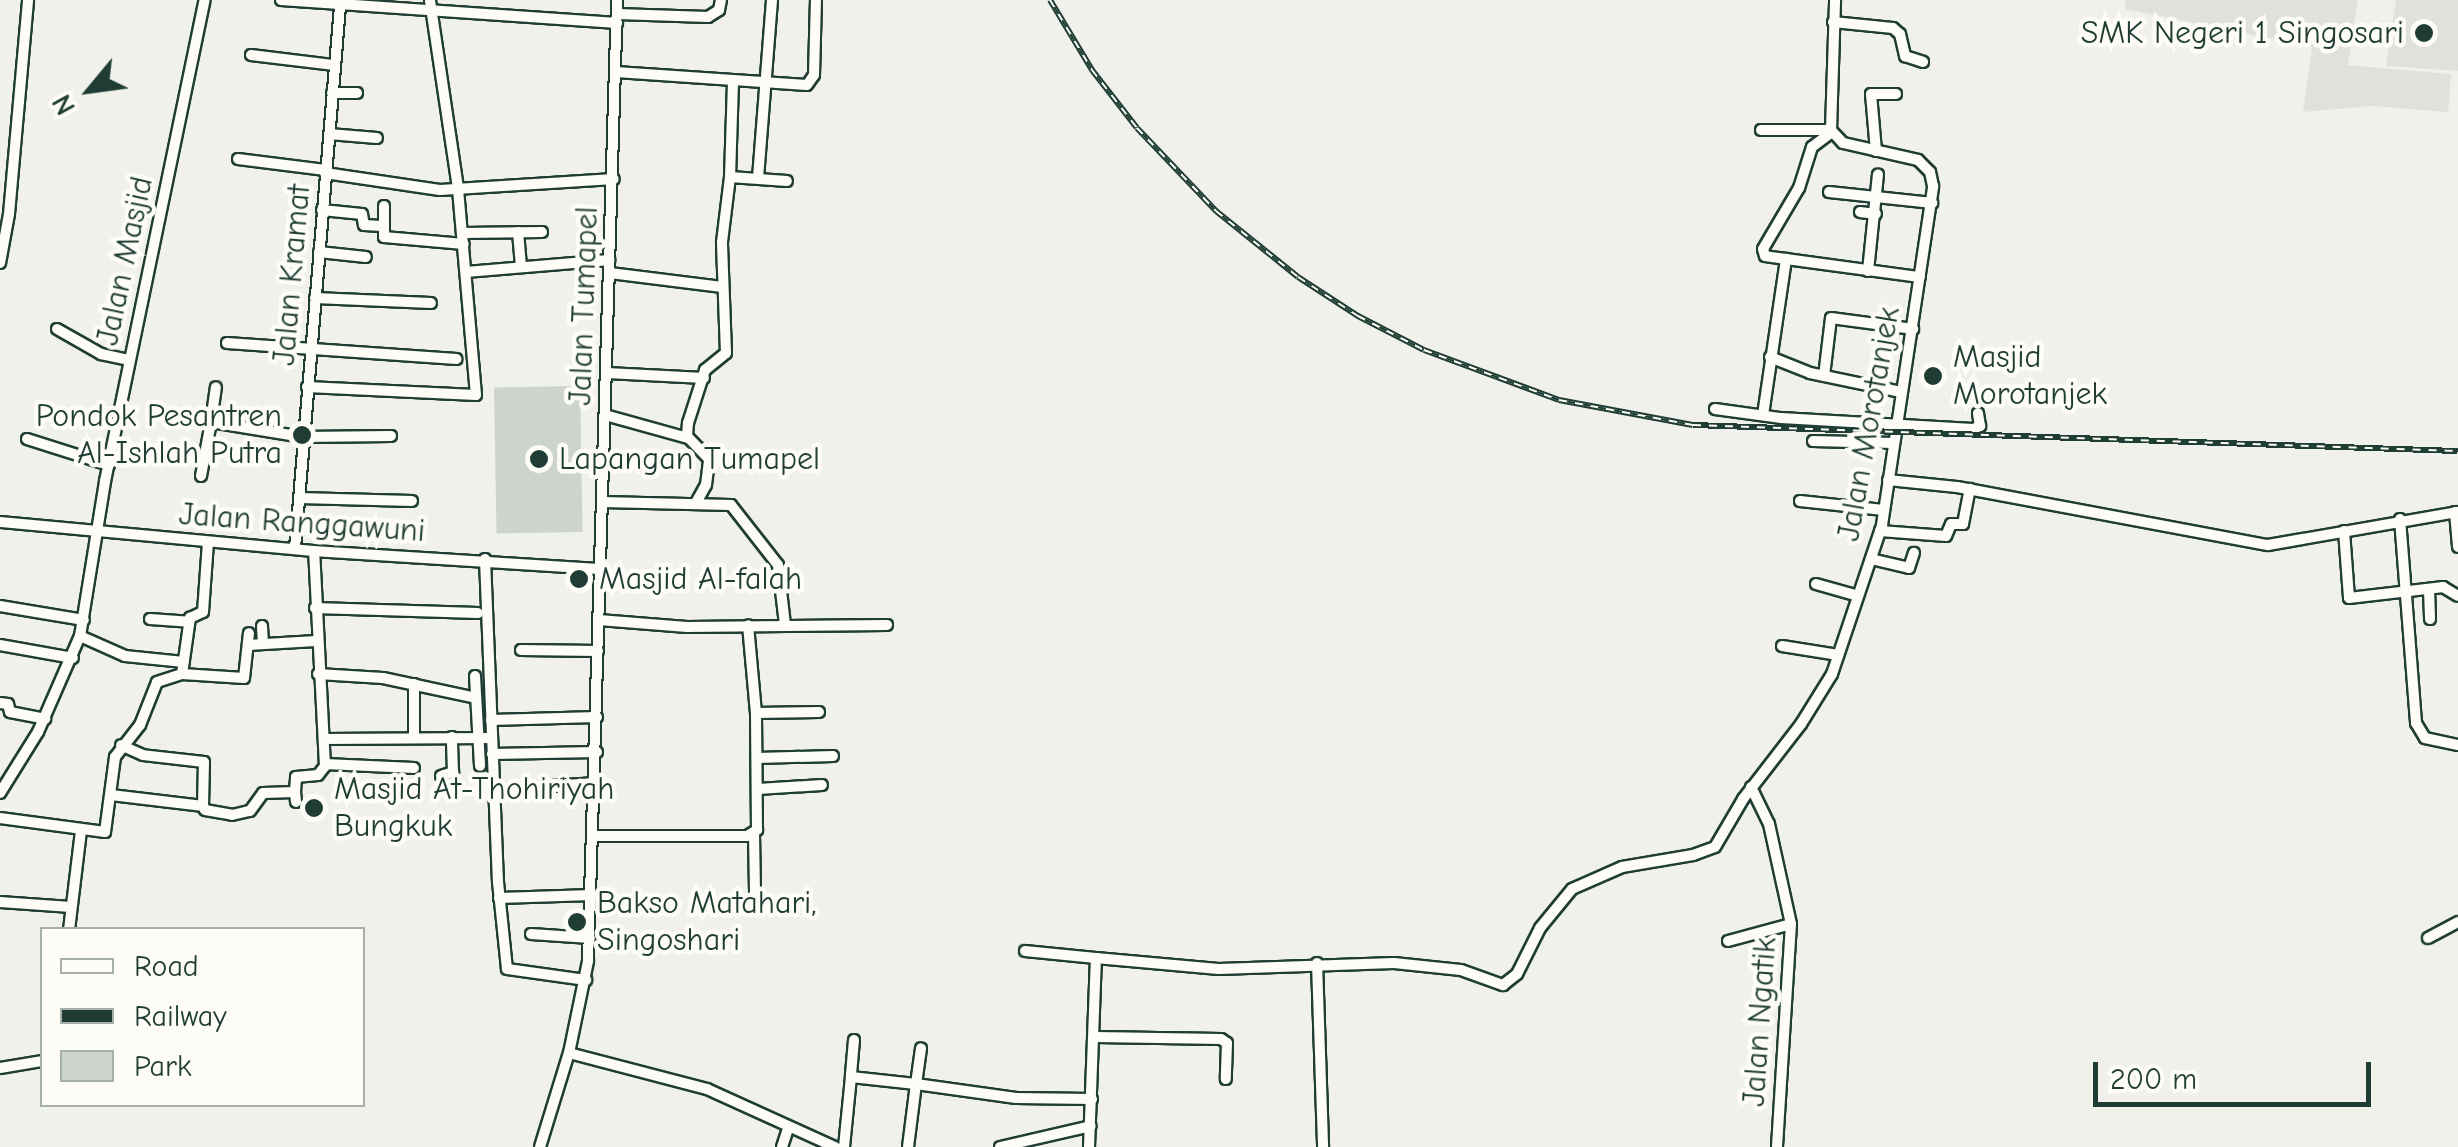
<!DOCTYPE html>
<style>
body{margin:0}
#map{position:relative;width:2458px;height:1147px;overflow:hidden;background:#f0f1eb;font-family:"Comic Neue",sans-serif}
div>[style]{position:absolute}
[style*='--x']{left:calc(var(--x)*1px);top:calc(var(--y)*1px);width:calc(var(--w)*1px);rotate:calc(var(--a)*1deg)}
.built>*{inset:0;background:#dfe2dc}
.green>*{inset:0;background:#cdd3cd;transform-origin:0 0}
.roads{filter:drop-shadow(2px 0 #1f3d34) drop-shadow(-2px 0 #1f3d34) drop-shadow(0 2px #1f3d34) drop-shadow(0 -2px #1f3d34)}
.minor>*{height:10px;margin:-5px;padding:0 5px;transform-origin:5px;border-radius:5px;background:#fdfcf7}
.rail>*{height:6px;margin-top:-3px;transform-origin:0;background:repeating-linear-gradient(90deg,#fdfcf7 0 8px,#1f3d34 0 16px);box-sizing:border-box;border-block:2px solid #1f3d34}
.dots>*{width:28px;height:28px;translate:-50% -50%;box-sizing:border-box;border:5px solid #fdfcf7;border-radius:50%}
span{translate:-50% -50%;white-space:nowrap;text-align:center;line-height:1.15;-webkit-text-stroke:9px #fdfcf7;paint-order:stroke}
.poi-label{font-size:32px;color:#1f3d34}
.right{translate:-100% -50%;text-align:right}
.left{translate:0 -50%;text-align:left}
.street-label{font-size:32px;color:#1f3d34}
.legend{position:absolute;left:40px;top:927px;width:325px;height:180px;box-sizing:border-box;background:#fdfcf7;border:2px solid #a4b0a9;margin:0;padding:12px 18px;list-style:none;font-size:30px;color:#1f3d34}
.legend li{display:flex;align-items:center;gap:20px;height:50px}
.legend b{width:50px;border:2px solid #a4b0a9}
.north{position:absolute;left:40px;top:40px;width:100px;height:100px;-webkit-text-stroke:8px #fdfcf7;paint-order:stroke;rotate:241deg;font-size:28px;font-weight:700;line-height:40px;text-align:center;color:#1f3d34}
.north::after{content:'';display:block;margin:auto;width:35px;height:45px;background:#1f3d34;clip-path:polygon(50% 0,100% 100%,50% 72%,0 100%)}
.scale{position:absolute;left:2093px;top:1062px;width:278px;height:45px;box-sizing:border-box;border:5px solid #1f3d34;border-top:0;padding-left:12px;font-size:30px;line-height:35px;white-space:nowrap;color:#1f3d34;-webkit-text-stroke:8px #fdfcf7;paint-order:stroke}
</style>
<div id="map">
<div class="built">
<div style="clip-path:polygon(2126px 0,2358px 0,2348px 65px,2451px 74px,2448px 112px,2372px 106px,2303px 112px,2312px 47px,2125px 9px)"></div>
<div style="clip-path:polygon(2396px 0,2458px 0,2458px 71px,2386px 66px)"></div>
</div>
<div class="green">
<div style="left:580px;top:386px;width:146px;height:86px;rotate:89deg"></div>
</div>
<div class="roads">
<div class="minor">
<div style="--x:281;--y:0;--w:337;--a:3.9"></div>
<div style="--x:617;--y:14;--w:91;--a:1.9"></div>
<div style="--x:708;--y:17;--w:13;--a:-32"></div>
<div style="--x:719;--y:10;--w:10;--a:-79"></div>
<div style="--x:1833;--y:22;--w:60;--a:5.7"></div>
<div style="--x:1893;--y:28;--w:9;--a:41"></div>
<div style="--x:1900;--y:34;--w:23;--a:77"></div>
<div style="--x:1905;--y:56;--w:19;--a:18"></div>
<div style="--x:251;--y:55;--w:84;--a:6.9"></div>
<div style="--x:616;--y:72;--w:191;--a:3.9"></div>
<div style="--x:807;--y:85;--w:12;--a:-55"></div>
<div style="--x:814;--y:75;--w:75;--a:-88.5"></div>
<div style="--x:332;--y:93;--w:25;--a:0"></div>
<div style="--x:1761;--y:130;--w:69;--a:0"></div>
<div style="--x:329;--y:134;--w:48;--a:4.8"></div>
<div style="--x:1876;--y:151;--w:57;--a:-95"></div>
<div style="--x:1871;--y:94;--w:25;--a:0"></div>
<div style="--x:238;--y:159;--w:88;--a:7.2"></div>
<div style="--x:325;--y:173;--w:116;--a:8.4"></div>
<div style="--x:440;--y:190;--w:174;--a:-3.6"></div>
<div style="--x:730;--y:177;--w:57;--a:4"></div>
<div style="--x:758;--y:178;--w:179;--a:-85.5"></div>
<div style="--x:1829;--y:192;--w:104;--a:6.1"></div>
<div style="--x:384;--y:206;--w:31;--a:90"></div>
<div style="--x:384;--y:237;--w:80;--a:5"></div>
<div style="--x:322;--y:210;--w:40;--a:5.7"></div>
<div style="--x:362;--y:214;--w:11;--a:80"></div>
<div style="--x:364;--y:225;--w:18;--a:3"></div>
<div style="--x:1860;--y:212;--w:16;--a:7"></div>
<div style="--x:518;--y:232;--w:35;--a:85"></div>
<div style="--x:463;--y:233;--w:79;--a:-0.7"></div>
<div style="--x:319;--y:252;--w:47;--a:6.1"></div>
<div style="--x:1786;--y:259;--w:135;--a:7.7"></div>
<div style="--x:0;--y:263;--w:50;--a:-79.6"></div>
<div style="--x:9;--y:214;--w:215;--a:-84.9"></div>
<div style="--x:1868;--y:271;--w:97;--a:-84.1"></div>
<div style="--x:466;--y:272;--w:144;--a:-4.8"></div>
<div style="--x:610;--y:273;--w:113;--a:7.1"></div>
<div style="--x:315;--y:298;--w:116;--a:2.5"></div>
<div style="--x:57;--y:329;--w:51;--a:29.6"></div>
<div style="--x:101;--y:354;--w:29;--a:12"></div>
<div style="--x:227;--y:343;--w:230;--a:4"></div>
<div style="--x:1770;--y:357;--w:43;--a:21.8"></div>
<div style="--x:1810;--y:373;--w:93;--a:11.8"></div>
<div style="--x:607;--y:373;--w:97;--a:3"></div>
<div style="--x:1824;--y:376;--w:58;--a:-83.1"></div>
<div style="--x:1831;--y:318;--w:83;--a:7.6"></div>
<div style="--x:307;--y:387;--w:169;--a:2.7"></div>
<div style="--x:476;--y:395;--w:208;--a:-95"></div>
<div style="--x:458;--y:188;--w:190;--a:-98.5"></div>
<div style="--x:1715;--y:409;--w:67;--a:7.8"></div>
<div style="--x:1781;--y:418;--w:192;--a:3.3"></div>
<div style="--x:1973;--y:429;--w:8;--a:-23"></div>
<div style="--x:1980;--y:426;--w:13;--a:-99"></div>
<div style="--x:605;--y:415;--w:86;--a:15.5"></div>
<div style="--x:1763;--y:415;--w:158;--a:-81.6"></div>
<div style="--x:1786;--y:259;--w:21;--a:-172"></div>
<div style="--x:1765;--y:256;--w:7;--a:-106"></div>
<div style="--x:1763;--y:249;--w:71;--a:-59.5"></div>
<div style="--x:1799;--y:188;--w:43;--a:-72.4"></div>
<div style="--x:1812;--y:147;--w:25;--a:-37"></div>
<div style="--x:211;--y:422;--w:35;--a:-82"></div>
<div style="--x:27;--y:439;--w:86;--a:17.6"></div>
<div style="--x:1813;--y:441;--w:81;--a:1.4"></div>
<div style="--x:201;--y:476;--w:55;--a:-79.5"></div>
<div style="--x:211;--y:422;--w:93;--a:9.3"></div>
<div style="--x:303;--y:437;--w:88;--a:-0.7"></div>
<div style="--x:1888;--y:480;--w:69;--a:5.8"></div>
<div style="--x:1957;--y:487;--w:316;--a:10.6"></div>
<div style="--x:2268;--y:545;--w:193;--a:-9.9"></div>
<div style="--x:299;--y:498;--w:113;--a:1.5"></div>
<div style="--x:697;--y:501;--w:18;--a:-61"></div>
<div style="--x:706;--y:485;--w:26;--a:-83"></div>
<div style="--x:709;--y:459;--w:32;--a:-134"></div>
<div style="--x:687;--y:436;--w:13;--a:-86"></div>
<div style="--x:688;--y:423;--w:56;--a:-72.2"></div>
<div style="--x:705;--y:370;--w:27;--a:-39"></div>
<div style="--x:726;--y:353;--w:111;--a:-92.1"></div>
<div style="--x:722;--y:242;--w:65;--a:-83"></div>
<div style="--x:730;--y:177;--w:97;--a:-88.2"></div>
<div style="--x:1800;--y:501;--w:84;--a:6.1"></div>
<div style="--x:602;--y:502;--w:129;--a:1.3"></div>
<div style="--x:731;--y:505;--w:76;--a:51.9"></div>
<div style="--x:778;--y:565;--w:60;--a:83.3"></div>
<div style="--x:2455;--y:512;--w:35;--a:85"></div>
<div style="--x:2400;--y:519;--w:205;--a:85.5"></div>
<div style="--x:2416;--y:723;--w:17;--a:59"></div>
<div style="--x:2425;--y:738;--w:34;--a:12"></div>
<div style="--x:0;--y:522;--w:315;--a:5.3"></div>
<div style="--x:314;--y:551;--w:288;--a:3.6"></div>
<div style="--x:1880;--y:531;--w:66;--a:4.3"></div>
<div style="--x:1946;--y:536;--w:13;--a:-67"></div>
<div style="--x:1951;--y:524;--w:12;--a:0"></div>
<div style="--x:1963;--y:524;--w:36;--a:-79"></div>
<div style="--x:2344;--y:531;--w:67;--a:85.7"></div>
<div style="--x:2349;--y:598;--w:95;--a:-6.7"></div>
<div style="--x:2443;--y:587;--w:17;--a:31"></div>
<div style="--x:295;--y:548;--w:544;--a:-85.25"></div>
<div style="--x:485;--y:559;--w:323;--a:87.7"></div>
<div style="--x:498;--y:882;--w:87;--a:84.1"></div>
<div style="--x:507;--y:969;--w:80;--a:7.9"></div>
<div style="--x:1871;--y:559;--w:39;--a:13"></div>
<div style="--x:1909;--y:568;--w:16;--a:-72"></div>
<div style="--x:1816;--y:584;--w:41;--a:15.8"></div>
<div style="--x:2429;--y:589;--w:30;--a:88"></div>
<div style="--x:0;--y:606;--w:85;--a:9.5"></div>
<div style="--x:315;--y:608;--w:163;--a:1.8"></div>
<div style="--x:150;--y:619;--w:39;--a:4"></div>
<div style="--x:599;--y:620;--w:88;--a:4.5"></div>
<div style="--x:687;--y:627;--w:200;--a:-0.6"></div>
<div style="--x:262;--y:626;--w:18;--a:87"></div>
<div style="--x:80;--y:636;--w:49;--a:24"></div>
<div style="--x:125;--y:656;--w:59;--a:5.8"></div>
<div style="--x:0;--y:645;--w:74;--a:10.1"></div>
<div style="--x:248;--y:645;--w:68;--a:-3.4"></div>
<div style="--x:1782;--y:646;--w:57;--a:9.1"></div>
<div style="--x:521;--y:650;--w:77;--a:0.7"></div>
<div style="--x:182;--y:674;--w:62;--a:3.7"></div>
<div style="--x:244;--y:678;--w:45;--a:-83.7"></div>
<div style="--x:318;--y:674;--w:65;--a:3.5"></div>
<div style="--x:383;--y:678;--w:95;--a:12.1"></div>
<div style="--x:475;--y:676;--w:90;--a:86.8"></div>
<div style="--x:414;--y:684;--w:53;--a:90"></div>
<div style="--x:0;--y:703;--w:8;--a:7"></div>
<div style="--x:8;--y:704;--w:8;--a:76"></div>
<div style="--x:10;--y:712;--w:36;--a:11"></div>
<div style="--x:756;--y:713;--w:63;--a:-0.9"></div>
<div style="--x:491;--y:720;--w:106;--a:-1.6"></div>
<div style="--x:324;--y:739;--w:168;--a:-0.3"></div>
<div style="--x:492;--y:754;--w:105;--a:-1.1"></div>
<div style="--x:757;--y:758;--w:76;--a:-1.5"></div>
<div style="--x:325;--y:764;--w:89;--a:2.6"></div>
<div style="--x:441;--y:776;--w:13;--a:-18"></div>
<div style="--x:453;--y:772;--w:35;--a:-92"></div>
<div style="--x:1751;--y:787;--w:41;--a:64.1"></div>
<div style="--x:1769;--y:824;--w:102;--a:77.6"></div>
<div style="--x:1791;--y:924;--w:223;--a:93.6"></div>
<div style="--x:758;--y:789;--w:64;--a:-3.6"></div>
<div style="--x:494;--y:790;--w:102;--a:-3.9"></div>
<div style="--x:295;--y:792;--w:15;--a:-86"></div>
<div style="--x:296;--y:777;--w:22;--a:-5"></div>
<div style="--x:318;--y:775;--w:11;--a:-52"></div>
<div style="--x:325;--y:766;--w:215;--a:-92.9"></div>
<div style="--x:0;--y:793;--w:72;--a:-58.1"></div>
<div style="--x:38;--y:732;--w:105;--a:-66.4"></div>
<div style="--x:80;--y:636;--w:157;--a:-80.8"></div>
<div style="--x:105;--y:481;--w:491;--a:-78.3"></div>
<div style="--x:111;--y:795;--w:93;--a:6.8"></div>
<div style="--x:203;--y:806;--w:44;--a:-88.7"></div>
<div style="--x:204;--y:762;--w:61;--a:-173.5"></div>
<div style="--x:143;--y:755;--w:24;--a:-156"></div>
<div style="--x:203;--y:806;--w:4;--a:63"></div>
<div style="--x:205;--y:810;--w:27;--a:10"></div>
<div style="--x:232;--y:815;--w:18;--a:-13"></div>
<div style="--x:250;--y:811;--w:22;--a:-54"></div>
<div style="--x:263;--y:793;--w:32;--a:-2"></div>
<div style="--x:295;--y:792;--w:10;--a:84"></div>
<div style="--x:0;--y:818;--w:106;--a:7.6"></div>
<div style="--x:105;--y:832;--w:76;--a:-82.4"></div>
<div style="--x:115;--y:757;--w:41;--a:-52"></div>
<div style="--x:140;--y:725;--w:46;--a:-68.4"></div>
<div style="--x:157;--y:682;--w:26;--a:-18"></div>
<div style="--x:182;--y:674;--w:57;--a:-81.9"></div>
<div style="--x:190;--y:618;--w:14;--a:-25"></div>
<div style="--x:203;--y:612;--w:70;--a:-85.9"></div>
<div style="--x:754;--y:834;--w:60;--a:89"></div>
<div style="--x:595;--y:836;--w:152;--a:0"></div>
<div style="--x:747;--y:836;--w:12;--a:-31"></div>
<div style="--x:757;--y:830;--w:117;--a:-90.5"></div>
<div style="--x:756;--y:713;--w:88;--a:-95.2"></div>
<div style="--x:499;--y:898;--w:93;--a:-1.8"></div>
<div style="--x:0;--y:902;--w:71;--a:4"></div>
<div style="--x:69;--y:930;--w:100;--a:-83.1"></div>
<div style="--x:531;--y:934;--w:59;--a:3.9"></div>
<div style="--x:2428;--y:938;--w:34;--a:-28"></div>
<div style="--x:1728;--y:941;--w:65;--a:-15.1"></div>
<div style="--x:1025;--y:951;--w:71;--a:5.6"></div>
<div style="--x:1317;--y:963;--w:184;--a:88.1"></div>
<div style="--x:1096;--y:1037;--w:125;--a:0.9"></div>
<div style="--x:1221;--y:1039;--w:7;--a:34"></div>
<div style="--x:1227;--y:1043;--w:36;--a:92"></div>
<div style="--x:854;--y:1040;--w:37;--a:95"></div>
<div style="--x:851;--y:1077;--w:65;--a:6.1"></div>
<div style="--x:916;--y:1084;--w:36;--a:-82"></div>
<div style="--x:569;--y:1053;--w:143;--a:14.6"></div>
<div style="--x:707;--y:1089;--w:141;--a:24.4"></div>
<div style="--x:0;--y:1068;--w:43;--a:-9.5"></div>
<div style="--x:540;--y:1147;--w:98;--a:-72.9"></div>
<div style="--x:569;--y:1053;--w:94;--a:-78.3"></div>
<div style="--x:588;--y:961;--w:961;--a:-88.27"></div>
<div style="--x:782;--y:1147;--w:20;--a:-72"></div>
<div style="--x:844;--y:1147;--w:70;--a:-84.3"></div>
<div style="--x:908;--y:1147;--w:64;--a:-82.8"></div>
<div style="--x:916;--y:1084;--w:101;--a:8"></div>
<div style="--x:1016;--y:1098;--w:76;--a:0.8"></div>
<div style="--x:1000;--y:1147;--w:93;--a:-13"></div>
<div style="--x:1089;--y:1147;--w:189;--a:-87.9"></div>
<div style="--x:1096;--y:958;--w:123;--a:5.1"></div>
<div style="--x:1219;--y:969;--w:175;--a:-2"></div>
<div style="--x:1394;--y:963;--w:67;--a:6"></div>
<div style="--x:1461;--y:970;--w:45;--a:19.7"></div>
<div style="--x:1503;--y:985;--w:18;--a:-38"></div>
<div style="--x:1517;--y:974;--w:51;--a:-63.4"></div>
<div style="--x:1540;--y:928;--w:50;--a:-50.6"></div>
<div style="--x:1572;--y:889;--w:55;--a:-23.7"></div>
<div style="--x:1622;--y:867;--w:72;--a:-9.6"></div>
<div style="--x:1693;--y:855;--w:23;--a:-20"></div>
<div style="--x:1715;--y:847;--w:56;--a:-59.7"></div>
<div style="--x:1743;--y:799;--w:95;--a:-52.3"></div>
<div style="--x:1801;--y:724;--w:59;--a:-58.2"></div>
<div style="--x:1832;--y:674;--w:157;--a:-71.4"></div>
<div style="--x:1882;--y:525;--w:343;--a:-81.4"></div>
<div style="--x:1933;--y:186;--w:14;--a:-102"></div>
<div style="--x:1930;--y:172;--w:17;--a:-135"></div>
<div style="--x:1918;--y:160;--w:77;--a:-167.2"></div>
<div style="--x:1843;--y:143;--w:18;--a:-133"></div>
<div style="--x:1831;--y:130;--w:130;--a:-88.2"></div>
</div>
</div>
<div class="rail">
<div style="--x:1050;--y:0;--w:82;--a:59"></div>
<div style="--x:1092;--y:70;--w:73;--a:52.2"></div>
<div style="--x:1137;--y:128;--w:115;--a:46.4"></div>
<div style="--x:1216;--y:211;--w:105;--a:38.8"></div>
<div style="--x:1298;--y:277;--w:72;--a:33"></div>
<div style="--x:1358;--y:316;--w:74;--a:27.3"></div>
<div style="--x:1424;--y:350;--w:144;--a:20.3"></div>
<div style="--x:1559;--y:400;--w:136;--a:10.6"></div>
<div style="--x:1693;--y:425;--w:765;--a:1.95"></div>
</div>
<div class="dots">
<div style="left:2424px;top:33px;background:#1f3d34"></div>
<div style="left:1933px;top:376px;background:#1f3d34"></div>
<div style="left:302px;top:435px;background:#1f3d34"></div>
<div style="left:539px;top:459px;background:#1f3d34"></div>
<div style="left:579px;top:579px;background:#1f3d34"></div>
<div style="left:314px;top:808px;background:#1f3d34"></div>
<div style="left:577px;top:922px;background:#1f3d34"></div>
</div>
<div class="poi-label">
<span class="right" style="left:2404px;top:33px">SMK Negeri 1 Singosari</span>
<span class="left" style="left:1953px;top:376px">Masjid<br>Morotanjek</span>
<span class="right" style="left:282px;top:435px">Pondok Pesantren<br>Al-Ishlah Putra</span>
<span class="left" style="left:559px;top:459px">Lapangan Tumapel</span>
<span class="left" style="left:599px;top:579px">Masjid Al-falah</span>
<span class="left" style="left:334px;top:808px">Masjid At-Thohiriyah<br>Bungkuk</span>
<span class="left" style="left:597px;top:922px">Bakso Matahari,<br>Singoshari</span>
</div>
<div class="street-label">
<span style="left:125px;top:261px;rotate:-78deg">Jalan Masjid</span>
<span style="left:292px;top:275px;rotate:-85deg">Jalan Kramat</span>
<span style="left:584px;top:306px;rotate:-88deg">Jalan Tumapel</span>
<span style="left:1869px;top:424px;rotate:-80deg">Jalan Morotanjek</span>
<span style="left:302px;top:523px;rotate:4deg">Jalan Ranggawuni</span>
<span style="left:1760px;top:1022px;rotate:-86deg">Jalan Ngatik</span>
</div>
<ul class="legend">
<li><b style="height:12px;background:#fdfcf7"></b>Road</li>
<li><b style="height:12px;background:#1f3d34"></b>Railway</li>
<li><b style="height:28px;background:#cdd3cd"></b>Park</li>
</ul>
<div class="north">N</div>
<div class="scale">200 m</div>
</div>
